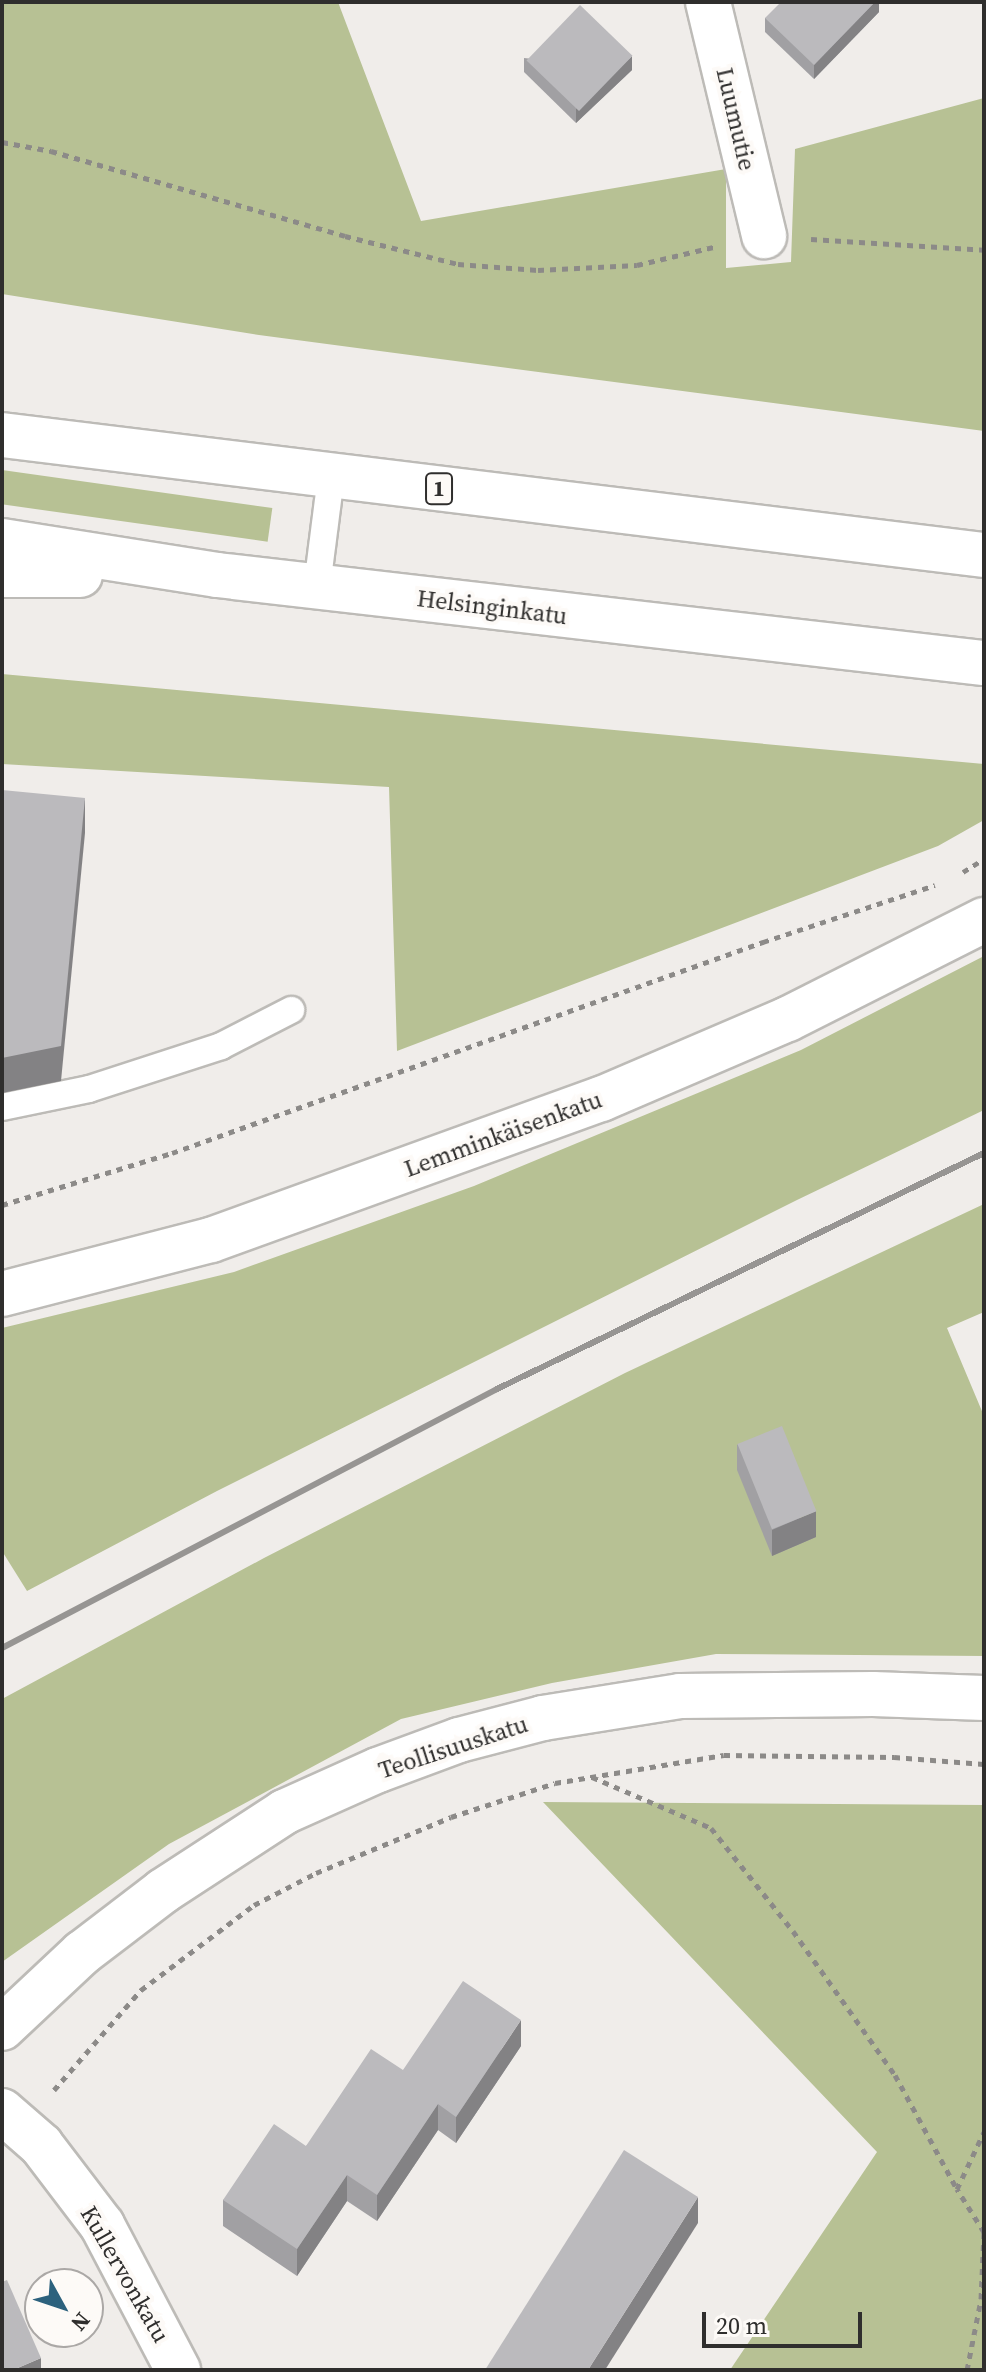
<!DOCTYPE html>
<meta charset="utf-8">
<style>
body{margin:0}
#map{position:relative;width:986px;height:2372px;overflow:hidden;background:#f0edea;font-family:"Source Serif 4",serif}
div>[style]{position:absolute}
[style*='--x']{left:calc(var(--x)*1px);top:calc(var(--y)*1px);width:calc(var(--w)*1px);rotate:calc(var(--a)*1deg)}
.green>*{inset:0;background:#b7c194;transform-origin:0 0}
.path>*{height:5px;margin-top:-2.5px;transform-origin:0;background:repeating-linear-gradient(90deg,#8c8a88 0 6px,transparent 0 12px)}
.roads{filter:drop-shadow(2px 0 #bdbbb7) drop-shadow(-2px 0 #bdbbb7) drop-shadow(0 2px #bdbbb7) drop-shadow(0 -2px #bdbbb7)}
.lane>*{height:26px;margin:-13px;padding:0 13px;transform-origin:13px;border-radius:13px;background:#fff}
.street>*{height:44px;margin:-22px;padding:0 22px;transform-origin:22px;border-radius:22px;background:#fff}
.secondary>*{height:44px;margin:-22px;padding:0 22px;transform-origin:22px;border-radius:22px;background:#fff}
.highway>*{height:44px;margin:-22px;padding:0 22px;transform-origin:22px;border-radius:22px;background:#fff}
.rail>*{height:6px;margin:-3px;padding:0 3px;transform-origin:3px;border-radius:3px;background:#979593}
.wall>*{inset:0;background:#a1a0a3}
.shaded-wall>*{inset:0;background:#838284}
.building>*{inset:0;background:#bbbabd;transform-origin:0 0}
span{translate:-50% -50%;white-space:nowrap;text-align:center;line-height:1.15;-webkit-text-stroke:8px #fdfaf7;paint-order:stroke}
.shield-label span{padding:2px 6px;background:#fdfaf7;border:2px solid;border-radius:6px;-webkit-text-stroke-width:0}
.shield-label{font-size:22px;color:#2f2e2d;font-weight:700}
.street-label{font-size:24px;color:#2f2e2d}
.frame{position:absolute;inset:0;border:4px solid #2f2e2d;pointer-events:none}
.north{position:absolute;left:24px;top:2268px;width:80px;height:80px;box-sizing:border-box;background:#fdfaf7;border:2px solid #aba8a6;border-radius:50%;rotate:130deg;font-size:22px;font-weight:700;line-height:32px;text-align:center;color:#2f2e2d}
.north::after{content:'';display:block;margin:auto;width:28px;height:36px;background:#2c617d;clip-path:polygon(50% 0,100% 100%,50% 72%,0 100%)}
.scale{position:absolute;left:702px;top:2312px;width:160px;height:36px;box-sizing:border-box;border:4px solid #2f2e2d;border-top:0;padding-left:10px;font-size:24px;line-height:28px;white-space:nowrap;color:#2f2e2d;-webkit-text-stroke:6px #fdfaf7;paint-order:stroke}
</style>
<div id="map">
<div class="green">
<div style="clip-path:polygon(2px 2px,338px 2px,421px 221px,726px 169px,726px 268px,791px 262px,795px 149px,984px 98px,984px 431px,259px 335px,2px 294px)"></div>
<div style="left:2px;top:470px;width:273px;height:34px;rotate:8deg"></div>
<div style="clip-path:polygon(2px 674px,984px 764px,984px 820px,938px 846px,397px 1051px,389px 787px,2px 764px)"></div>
<div style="clip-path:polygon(984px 956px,984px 1110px,797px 1200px,217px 1491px,27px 1591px,2px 1551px,2px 1328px,234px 1272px,474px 1186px,801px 1050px)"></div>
<div style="clip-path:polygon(984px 1204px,984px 1312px,947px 1328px,984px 1416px,984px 1656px,716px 1654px,552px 1683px,401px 1719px,169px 1844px,2px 1962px,2px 1699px,264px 1558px,625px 1373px)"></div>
<div style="clip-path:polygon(543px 1802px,984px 1805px,984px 2370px,730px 2370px,877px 2152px)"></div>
</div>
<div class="path">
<div style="--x:2;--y:142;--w:50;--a:10.4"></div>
<div style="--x:51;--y:151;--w:306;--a:16.1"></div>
<div style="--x:345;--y:236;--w:116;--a:13.9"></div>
<div style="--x:458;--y:264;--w:80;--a:4.3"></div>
<div style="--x:538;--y:270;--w:99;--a:-2.9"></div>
<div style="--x:637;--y:265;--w:83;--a:-13.2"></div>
<div style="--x:811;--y:239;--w:173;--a:3.6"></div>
<div style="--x:963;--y:872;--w:25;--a:-32"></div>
<div style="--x:2;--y:1205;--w:178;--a:-17"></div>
<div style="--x:172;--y:1153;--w:628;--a:-19.65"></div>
<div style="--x:763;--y:942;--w:181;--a:-18.3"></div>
<div style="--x:592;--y:1777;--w:129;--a:23.2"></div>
<div style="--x:711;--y:1828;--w:132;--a:51.5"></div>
<div style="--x:793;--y:1931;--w:176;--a:54.7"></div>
<div style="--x:895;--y:2075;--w:130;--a:61.5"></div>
<div style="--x:54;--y:2090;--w:133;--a:-49"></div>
<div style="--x:141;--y:1990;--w:141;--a:-37"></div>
<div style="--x:254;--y:1905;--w:70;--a:-27.3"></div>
<div style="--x:316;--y:1873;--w:146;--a:-22.5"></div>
<div style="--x:451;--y:1817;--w:109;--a:-18.1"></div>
<div style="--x:555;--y:1783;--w:171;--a:-9.4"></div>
<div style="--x:724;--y:1755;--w:170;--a:0.7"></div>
<div style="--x:894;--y:1757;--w:90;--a:4.4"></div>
<div style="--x:967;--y:2370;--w:72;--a:-78.8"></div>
<div style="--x:981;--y:2299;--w:67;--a:-87.4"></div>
<div style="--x:984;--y:2232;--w:51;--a:-122.1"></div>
<div style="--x:957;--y:2189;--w:63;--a:-64.7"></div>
</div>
<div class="roads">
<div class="lane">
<div style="--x:317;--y:586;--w:111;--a:-82.7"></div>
<div style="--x:2;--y:1107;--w:89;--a:-11.7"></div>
<div style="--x:89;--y:1089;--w:139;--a:-18"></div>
<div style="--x:221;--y:1046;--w:79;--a:-27.2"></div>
</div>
<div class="street">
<div style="--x:708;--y:2;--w:241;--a:76.5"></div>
<div style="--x:2;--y:2111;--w:52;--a:41.1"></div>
<div style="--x:41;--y:2145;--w:101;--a:52.7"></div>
<div style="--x:102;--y:2225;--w:164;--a:62.3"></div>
</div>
<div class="secondary">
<div style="--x:2;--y:1294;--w:216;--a:-14.5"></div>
<div style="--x:211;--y:1240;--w:415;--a:-19.9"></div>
<div style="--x:601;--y:1099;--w:203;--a:-23.2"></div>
<div style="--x:788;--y:1019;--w:220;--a:-26.8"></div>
<div style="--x:2;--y:2028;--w:110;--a:-43.2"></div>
<div style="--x:82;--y:1953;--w:102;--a:-37.4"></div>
<div style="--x:163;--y:1891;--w:145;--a:-33.1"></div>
<div style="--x:284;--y:1812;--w:103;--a:-24.1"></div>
<div style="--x:378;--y:1770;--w:86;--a:-20.3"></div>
<div style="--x:459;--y:1740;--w:87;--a:-14.7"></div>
<div style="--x:543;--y:1718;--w:139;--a:-9.1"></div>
<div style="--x:680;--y:1696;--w:193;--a:-0.6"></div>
<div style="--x:873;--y:1694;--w:111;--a:2.1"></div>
</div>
<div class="highway">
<div style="--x:2;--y:435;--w:989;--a:6.97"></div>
<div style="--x:2;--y:541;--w:218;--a:9"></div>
<div style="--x:217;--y:575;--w:772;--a:6.55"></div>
<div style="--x:2;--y:575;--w:78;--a:0"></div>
</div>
</div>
<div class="rail">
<div style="--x:2;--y:1648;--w:559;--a:-27.62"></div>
<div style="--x:497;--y:1389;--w:541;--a:-25.85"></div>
</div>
<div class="wall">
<div style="clip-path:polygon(879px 2px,879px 12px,814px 79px,765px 32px,765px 18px)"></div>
<div style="clip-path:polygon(524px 58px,632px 70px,576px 123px,524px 72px)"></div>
<div style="clip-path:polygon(737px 1444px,816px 1537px,772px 1556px,737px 1470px)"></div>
<div style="clip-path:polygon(521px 2046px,456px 2143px,438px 2130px,377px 2221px,347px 2201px,297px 2276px,223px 2226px,223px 2200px,306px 2146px,403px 2070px)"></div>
</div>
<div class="shaded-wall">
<div style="clip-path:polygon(875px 2px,879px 2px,879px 12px,814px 79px,814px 65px)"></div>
<div style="clip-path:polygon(632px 56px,632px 70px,576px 123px,576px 109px)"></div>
<div style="clip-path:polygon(85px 798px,85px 833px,61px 1081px,2px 1093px,2px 1058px)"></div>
<div style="clip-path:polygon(816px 1511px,816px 1537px,772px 1556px,772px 1530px)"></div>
<div style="clip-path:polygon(521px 2020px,521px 2046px,456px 2143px,456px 2117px)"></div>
<div style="clip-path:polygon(438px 2104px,438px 2130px,377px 2221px,377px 2195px)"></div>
<div style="clip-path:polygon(347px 2175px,347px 2201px,297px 2276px,297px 2249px)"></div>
<div style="clip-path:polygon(698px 2197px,698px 2223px,605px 2370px,588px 2370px)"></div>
<div style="clip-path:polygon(41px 2358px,41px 2370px,13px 2370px)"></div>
</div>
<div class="building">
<div style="clip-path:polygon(781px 2px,875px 2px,814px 65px,765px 18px)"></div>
<div style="left:580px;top:5px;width:73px;height:77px;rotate:44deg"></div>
<div style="clip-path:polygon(2px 790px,85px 798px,61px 1046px,2px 1058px)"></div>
<div style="left:782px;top:1426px;width:92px;height:48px;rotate:68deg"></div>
<div style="clip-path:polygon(463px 1981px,521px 2020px,456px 2117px,438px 2104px,377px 2195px,347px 2175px,297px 2249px,223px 2200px,274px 2124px,306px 2146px,371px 2049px,403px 2070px)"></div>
<div style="clip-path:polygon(624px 2150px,698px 2197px,588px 2370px,485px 2370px)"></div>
<div style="clip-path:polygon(7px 2280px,41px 2358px,13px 2370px,2px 2370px,2px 2282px)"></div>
</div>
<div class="shield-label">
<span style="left:439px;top:489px">1</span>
</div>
<div class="street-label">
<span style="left:736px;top:119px;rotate:77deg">Luumutie</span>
<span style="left:492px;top:607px;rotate:7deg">Helsinginkatu</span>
<span style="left:503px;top:1134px;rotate:-20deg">Lemminkäisenkatu</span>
<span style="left:453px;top:1747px;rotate:-18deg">Teollisuuskatu</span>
<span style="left:125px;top:2274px;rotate:60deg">Kullervonkatu</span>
</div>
<div class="frame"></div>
<div class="north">N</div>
<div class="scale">20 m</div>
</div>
